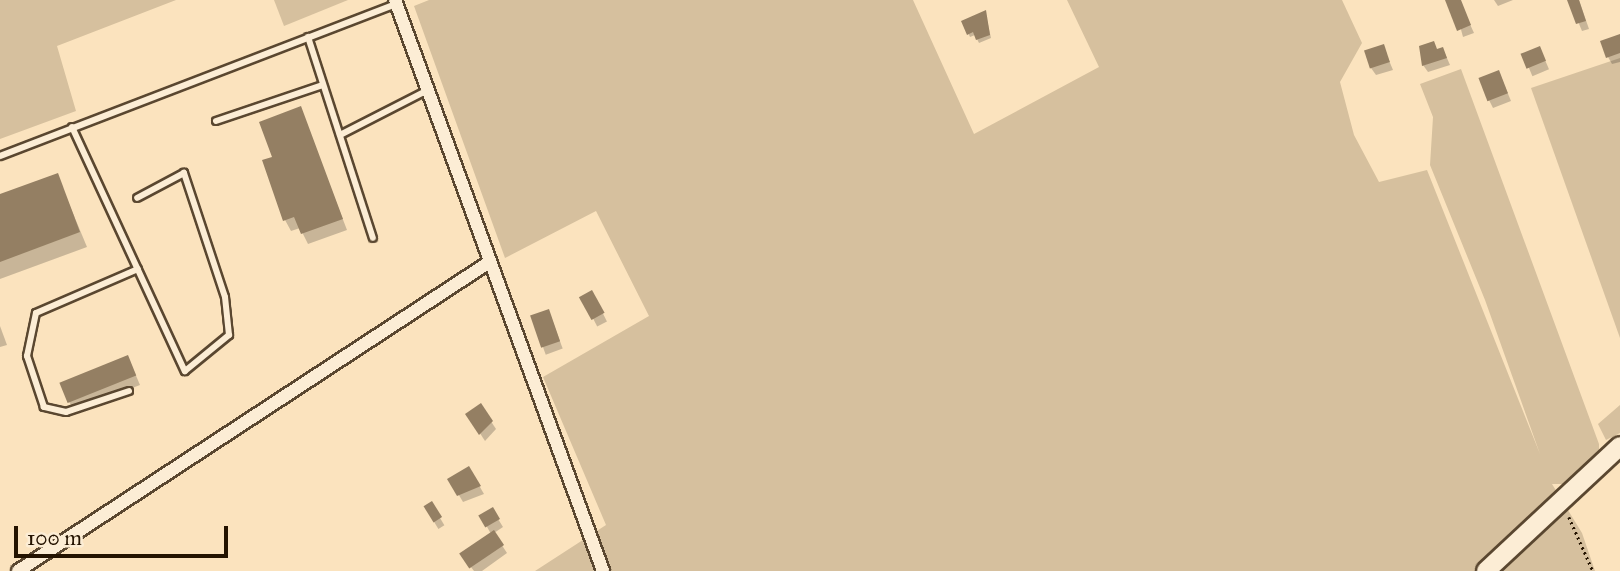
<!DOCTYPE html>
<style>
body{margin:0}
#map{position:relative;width:1620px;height:571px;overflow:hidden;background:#fbe3be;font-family:"IM FELL Great Primer",serif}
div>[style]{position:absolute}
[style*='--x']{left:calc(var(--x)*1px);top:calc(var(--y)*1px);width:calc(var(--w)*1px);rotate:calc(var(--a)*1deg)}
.green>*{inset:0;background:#d6c09e}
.shadow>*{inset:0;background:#0003;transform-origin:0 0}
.building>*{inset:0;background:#947f63;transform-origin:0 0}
.path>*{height:2.5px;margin-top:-1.25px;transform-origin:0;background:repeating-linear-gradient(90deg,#241300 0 2px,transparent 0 5.5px)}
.roads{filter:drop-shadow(2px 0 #5a4730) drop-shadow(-2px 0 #5a4730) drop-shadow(0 2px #5a4730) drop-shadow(0 -2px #5a4730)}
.lane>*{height:6px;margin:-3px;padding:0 3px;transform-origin:3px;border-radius:3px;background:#fcedd5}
.street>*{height:12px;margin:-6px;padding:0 6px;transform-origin:6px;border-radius:6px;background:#fcedd5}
.secondary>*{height:18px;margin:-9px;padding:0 9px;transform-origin:9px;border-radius:9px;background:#fcedd5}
span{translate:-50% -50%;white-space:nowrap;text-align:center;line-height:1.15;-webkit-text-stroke:5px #fcedd5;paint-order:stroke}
.scale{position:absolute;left:14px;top:526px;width:214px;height:32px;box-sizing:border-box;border:4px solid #241300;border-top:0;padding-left:9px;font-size:21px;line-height:24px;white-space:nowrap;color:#241300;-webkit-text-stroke:5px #fcedd5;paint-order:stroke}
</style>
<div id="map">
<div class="green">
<div style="clip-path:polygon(0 0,176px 0,57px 46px,76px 111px,0 139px)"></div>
<div style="clip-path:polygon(274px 0,348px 0,284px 26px)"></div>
<div style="clip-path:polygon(429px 0,913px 0,974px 134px,1099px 67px,1067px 0,1342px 0,1362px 43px,1340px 82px,1354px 135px,1379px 182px,1427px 170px,1540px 454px,1485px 300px,1430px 165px,1433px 117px,1420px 84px,1461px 69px,1599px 444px,1599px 451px,1568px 484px,1552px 484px,1582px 533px,1595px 571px,535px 571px,606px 525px,543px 377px,649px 316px,596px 211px,505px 258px,414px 6px)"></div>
<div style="clip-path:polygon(1620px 58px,1620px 338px,1531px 88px)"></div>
<div style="clip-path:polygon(1620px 405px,1620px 433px,1606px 440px,1598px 424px)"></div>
</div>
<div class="shadow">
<div style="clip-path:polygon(1453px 0,1459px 0,1474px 33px,1463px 37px)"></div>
<div style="clip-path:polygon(1494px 0,1513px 0,1498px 6px)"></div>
<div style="clip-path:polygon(1569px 0,1579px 0,1589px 29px,1582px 31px)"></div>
<div style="clip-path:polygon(986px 15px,991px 38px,979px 43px,975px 35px,970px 37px,963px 22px)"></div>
<div style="clip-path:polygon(1620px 39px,1620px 62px,1612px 64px,1608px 57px)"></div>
<div style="clip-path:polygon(1383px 46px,1393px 70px,1376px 75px,1371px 68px)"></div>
<div style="left:1540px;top:48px;width:23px;height:18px;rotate:67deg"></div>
<div style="clip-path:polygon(1443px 49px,1450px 65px,1428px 72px,1423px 65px)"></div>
<div style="clip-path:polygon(1499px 72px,1511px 101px,1493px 108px,1489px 100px)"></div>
<div style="clip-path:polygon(300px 108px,347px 230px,308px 244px,300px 228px,291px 231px,285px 220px)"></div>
<div style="clip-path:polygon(57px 175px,87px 247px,0 279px,0 196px)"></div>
<div style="left:592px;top:292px;width:33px;height:11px;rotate:63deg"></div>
<div style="left:549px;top:311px;width:40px;height:18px;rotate:70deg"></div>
<div style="clip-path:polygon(0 326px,7px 345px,0 347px)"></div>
<div style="clip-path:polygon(128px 357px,140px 385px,74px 410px,68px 400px)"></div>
<div style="clip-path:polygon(481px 406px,496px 429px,485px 441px,472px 421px)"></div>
<div style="clip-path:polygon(469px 468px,484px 494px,463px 502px,450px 480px)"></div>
<div style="left:431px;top:503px;width:26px;height:7px;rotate:59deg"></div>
<div style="clip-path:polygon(492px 509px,503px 527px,494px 533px,507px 553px,482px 571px,474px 571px,467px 562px,491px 534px,481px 516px)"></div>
</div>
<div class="building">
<div style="clip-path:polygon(1445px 0,1461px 0,1471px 25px,1457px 31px)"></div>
<div style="clip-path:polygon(1567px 0,1579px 0,1586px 21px,1576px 24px)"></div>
<div style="clip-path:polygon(986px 10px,990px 35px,976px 40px,973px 32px,967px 35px,961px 21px)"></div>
<div style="clip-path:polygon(1620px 34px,1620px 53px,1606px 58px,1600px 41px)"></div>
<div style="clip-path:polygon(1434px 41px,1437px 49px,1443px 47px,1447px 58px,1422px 66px,1419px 46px)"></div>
<div style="left:1384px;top:44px;width:19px;height:21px;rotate:72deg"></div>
<div style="left:1540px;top:46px;width:16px;height:21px;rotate:68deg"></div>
<div style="left:1499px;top:70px;width:25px;height:22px;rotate:69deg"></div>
<div style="clip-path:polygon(301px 106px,343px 219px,301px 234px,294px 217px,283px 221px,262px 160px,272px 157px,259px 122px)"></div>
<div style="clip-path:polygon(58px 173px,80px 232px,0 262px,0 194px)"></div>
<div style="left:592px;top:290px;width:26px;height:15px;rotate:61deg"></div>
<div style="left:549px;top:309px;width:34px;height:20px;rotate:71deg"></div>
<div style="left:128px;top:355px;width:22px;height:74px;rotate:68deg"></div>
<div style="clip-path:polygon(481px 403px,493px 421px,479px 435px,465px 414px)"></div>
<div style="clip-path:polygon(469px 466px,481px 486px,457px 496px,447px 479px)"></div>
<div style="left:432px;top:501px;width:19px;height:10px;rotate:58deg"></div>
<div style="left:493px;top:507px;width:14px;height:17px;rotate:60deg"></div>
<div style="left:494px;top:530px;width:18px;height:42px;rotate:56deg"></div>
</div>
<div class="path">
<div style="--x:1569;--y:517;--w:59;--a:66"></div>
</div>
<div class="roads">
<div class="lane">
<div style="--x:308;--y:37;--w:211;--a:72.1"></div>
<div style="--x:216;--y:121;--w:113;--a:-18.6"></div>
<div style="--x:72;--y:127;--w:269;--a:65.2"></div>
<div style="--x:185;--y:371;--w:57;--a:-39.3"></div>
<div style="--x:229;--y:335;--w:38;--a:-96"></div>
<div style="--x:225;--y:297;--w:131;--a:-108.3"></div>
<div style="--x:184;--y:173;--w:53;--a:152"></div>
<div style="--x:340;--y:135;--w:99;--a:-27.1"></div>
<div style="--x:0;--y:156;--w:425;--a:-21"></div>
<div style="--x:129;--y:391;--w:66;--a:161.6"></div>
<div style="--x:66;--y:412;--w:23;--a:-167"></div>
<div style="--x:44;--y:407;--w:54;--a:-108.4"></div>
<div style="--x:27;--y:356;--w:44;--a:-78.2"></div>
<div style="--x:36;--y:313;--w:111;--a:-23.3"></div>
</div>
<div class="street">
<div style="--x:395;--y:0;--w:608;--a:69.98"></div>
<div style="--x:18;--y:571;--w:562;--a:-33.24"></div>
</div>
<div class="secondary">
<div style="--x:1486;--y:571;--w:183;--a:-43"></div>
</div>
</div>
<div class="scale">100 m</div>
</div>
